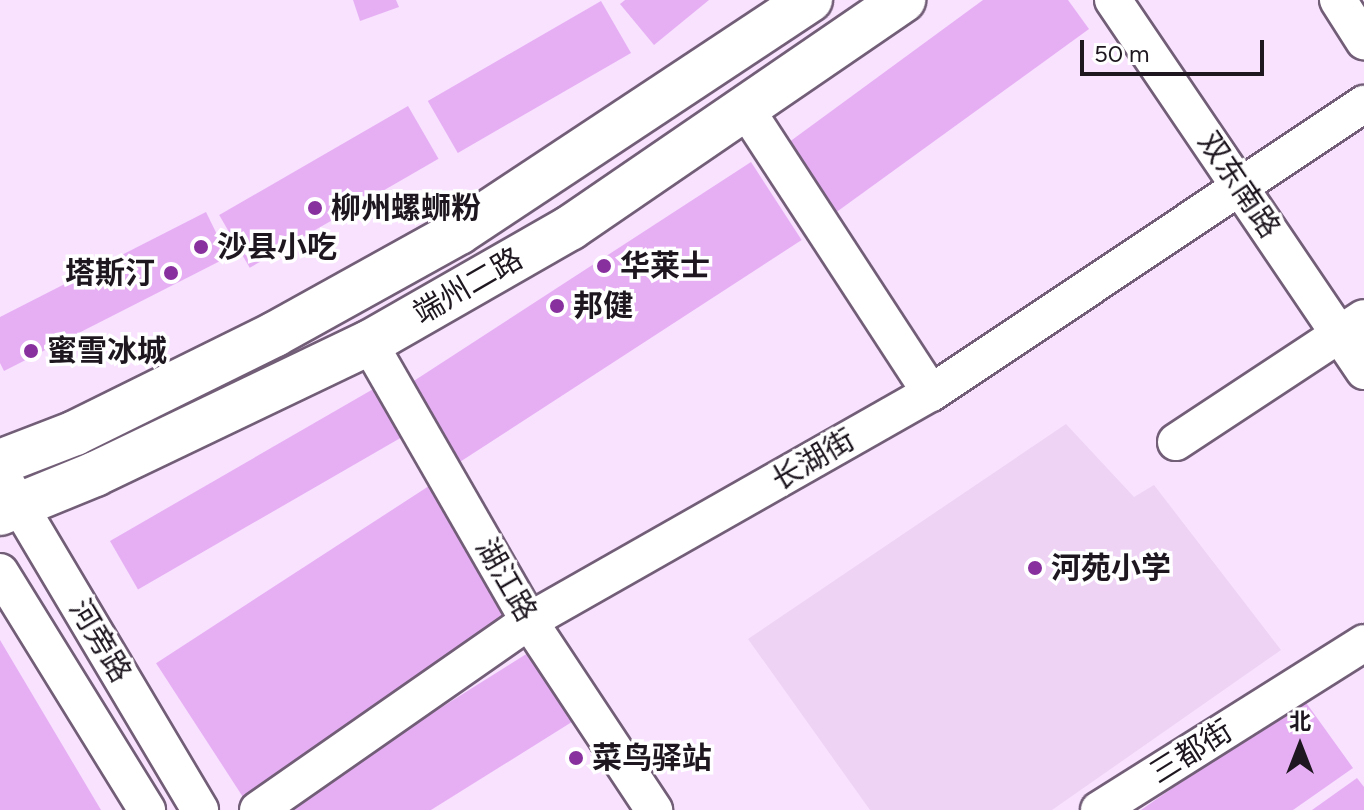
<!DOCTYPE html>
<meta charset="utf-8">
<style>
body{margin:0}
#map{position:relative;width:1364px;height:810px;overflow:hidden;background:#f8e2fe;font-family:Figtree,"Noto Sans SC",sans-serif}
div>[style]{position:absolute}
[style*='--x']{left:calc(var(--x)*1px);top:calc(var(--y)*1px);width:calc(var(--w)*1px);rotate:calc(var(--a)*1deg)}
.built>*{inset:0;background:#eed3f5}
.building>*{inset:0;background:#e6aff4;transform-origin:0 0}
.roads{filter:drop-shadow(2px 0 #725e77) drop-shadow(-2px 0 #725e77) drop-shadow(0 2px #725e77) drop-shadow(0 -2px #725e77)}
.minor>*{height:36px;margin:-18px;padding:0 18px;transform-origin:18px;border-radius:18px;background:#fff}
.major>*{height:44px;margin:-22px;padding:0 22px;transform-origin:22px;border-radius:22px;background:#fff}
.dots>*{width:22px;height:22px;translate:-50% -50%;box-sizing:border-box;border:4px solid #fff;border-radius:50%}
span{translate:-50% -50%;white-space:nowrap;text-align:center;line-height:1.15;-webkit-text-stroke:7px #fff;paint-order:stroke}
.street-label{font-size:30px;color:#1e1720}
.poi-label{font-size:30px;color:#1e1720;font-weight:700}
.left{translate:0 -50%;text-align:left}
.right{translate:-100% -50%;text-align:right}
.north{position:absolute;left:1260px;top:706px;width:80px;height:80px;-webkit-text-stroke:6px #fff;paint-order:stroke;rotate:0deg;font-size:22px;font-weight:700;line-height:32px;text-align:center;color:#1e1720}
.north::after{content:'';display:block;margin:auto;width:28px;height:36px;background:#1e1720;clip-path:polygon(50% 0,100% 100%,50% 72%,0 100%)}
.scale{position:absolute;left:1080px;top:40px;width:184px;height:36px;box-sizing:border-box;border:4px solid #1e1720;border-top:0;padding-left:10px;font-size:24px;line-height:28px;white-space:nowrap;color:#1e1720;-webkit-text-stroke:6px #fff;paint-order:stroke}
</style>
<div id="map">
<div class="built">
<div style="clip-path:polygon(1066px 424px,1134px 497px,1154px 485px,1281px 650px,1052px 810px,870px 810px,748px 639px)"></div>
</div>
<div class="building">
<div style="clip-path:polygon(353px 0,396px 0,399px 7px,360px 21px)"></div>
<div style="clip-path:polygon(625px 0,709px 0,654px 45px,620px 4px)"></div>
<div style="clip-path:polygon(983px 0,1068px 0,1089px 29px,831px 216px,781px 148px)"></div>
<div style="left:601px;top:1px;width:60px;height:200px;rotate:60deg"></div>
<div style="left:408px;top:106px;width:61px;height:218px;rotate:60deg"></div>
<div style="left:751px;top:162px;width:93px;height:409px;rotate:57deg"></div>
<div style="clip-path:polygon(206px 212px,228px 257px,4px 371px,0 363px,0 317px)"></div>
<div style="left:375px;top:388px;width:56px;height:306px;rotate:60deg"></div>
<div style="left:432px;top:484px;width:163px;height:329px;rotate:57deg"></div>
<div style="clip-path:polygon(0 640px,101px 810px,0 810px)"></div>
<div style="clip-path:polygon(531px 651px,575px 720px,431px 810px,278px 810px)"></div>
<div style="clip-path:polygon(1302px 697px,1353px 768px,1293px 810px,1141px 810px)"></div>
<div style="clip-path:polygon(1357px 778px,1364px 787px,1364px 810px,1312px 810px)"></div>
</div>
<div class="roads">
<div class="minor">
<div style="--x:1113;--y:0;--w:448;--a:55.9"></div>
<div style="--x:1338;--y:0;--w:49;--a:57.6"></div>
<div style="--x:745;--y:108;--w:340;--a:56.9"></div>
<div style="--x:369;--y:343;--w:321;--a:60.1"></div>
<div style="--x:529;--y:621;--w:227;--a:56.5"></div>
<div style="--x:1176;--y:442;--w:225;--a:-33.4"></div>
<div style="--x:0;--y:473;--w:392;--a:59.3"></div>
<div style="--x:0;--y:572;--w:280;--a:58.3"></div>
<div style="--x:258;--y:810;--w:330;--a:-34.9"></div>
<div style="--x:529;--y:621;--w:462;--a:-29.6"></div>
<div style="--x:931;--y:393;--w:521;--a:-33.72"></div>
<div style="--x:1099;--y:810;--w:313;--a:-32.2"></div>
</div>
<div class="major">
<div style="--x:0;--y:462;--w:80;--a:-21.1"></div>
<div style="--x:75;--y:433;--w:223;--a:-26.3"></div>
<div style="--x:275;--y:334;--w:210;--a:-29"></div>
<div style="--x:459;--y:232;--w:421;--a:-33.5"></div>
<div style="--x:0;--y:513;--w:103;--a:-22.3"></div>
<div style="--x:95;--y:474;--w:304;--a:-25.6"></div>
<div style="--x:369;--y:343;--w:232;--a:-29.8"></div>
<div style="--x:570;--y:228;--w:404;--a:-34.4"></div>
</div>
</div>
<div class="dots">
<div style="left:315px;top:208px;background:#88319e"></div>
<div style="left:201px;top:247px;background:#88319e"></div>
<div style="left:604px;top:266px;background:#88319e"></div>
<div style="left:171px;top:273px;background:#88319e"></div>
<div style="left:557px;top:306px;background:#88319e"></div>
<div style="left:31px;top:351px;background:#88319e"></div>
<div style="left:1035px;top:568px;background:#88319e"></div>
<div style="left:576px;top:758px;background:#88319e"></div>
</div>
<div class="street-label">
<span style="left:1239px;top:185px;rotate:56deg">双东南路</span>
<span style="left:468px;top:286px;rotate:-30deg">端州二路</span>
<span style="left:813px;top:460px;rotate:-30deg">长湖街</span>
<span style="left:506px;top:580px;rotate:60deg">湖江路</span>
<span style="left:100px;top:641px;rotate:59deg">河旁路</span>
<span style="left:1191px;top:752px;rotate:-32deg">三都街</span>
</div>
<div class="poi-label">
<span class="left" style="left:331px;top:208px">柳州螺蛳粉</span>
<span class="left" style="left:217px;top:247px">沙县小吃</span>
<span class="left" style="left:620px;top:266px">华莱士</span>
<span class="right" style="left:155px;top:273px">塔斯汀</span>
<span class="left" style="left:573px;top:306px">邦健</span>
<span class="left" style="left:47px;top:351px">蜜雪冰城</span>
<span class="left" style="left:1051px;top:568px">河苑小学</span>
<span class="left" style="left:592px;top:758px">菜鸟驿站</span>
</div>
<div class="north">北</div>
<div class="scale">50 m</div>
</div>
